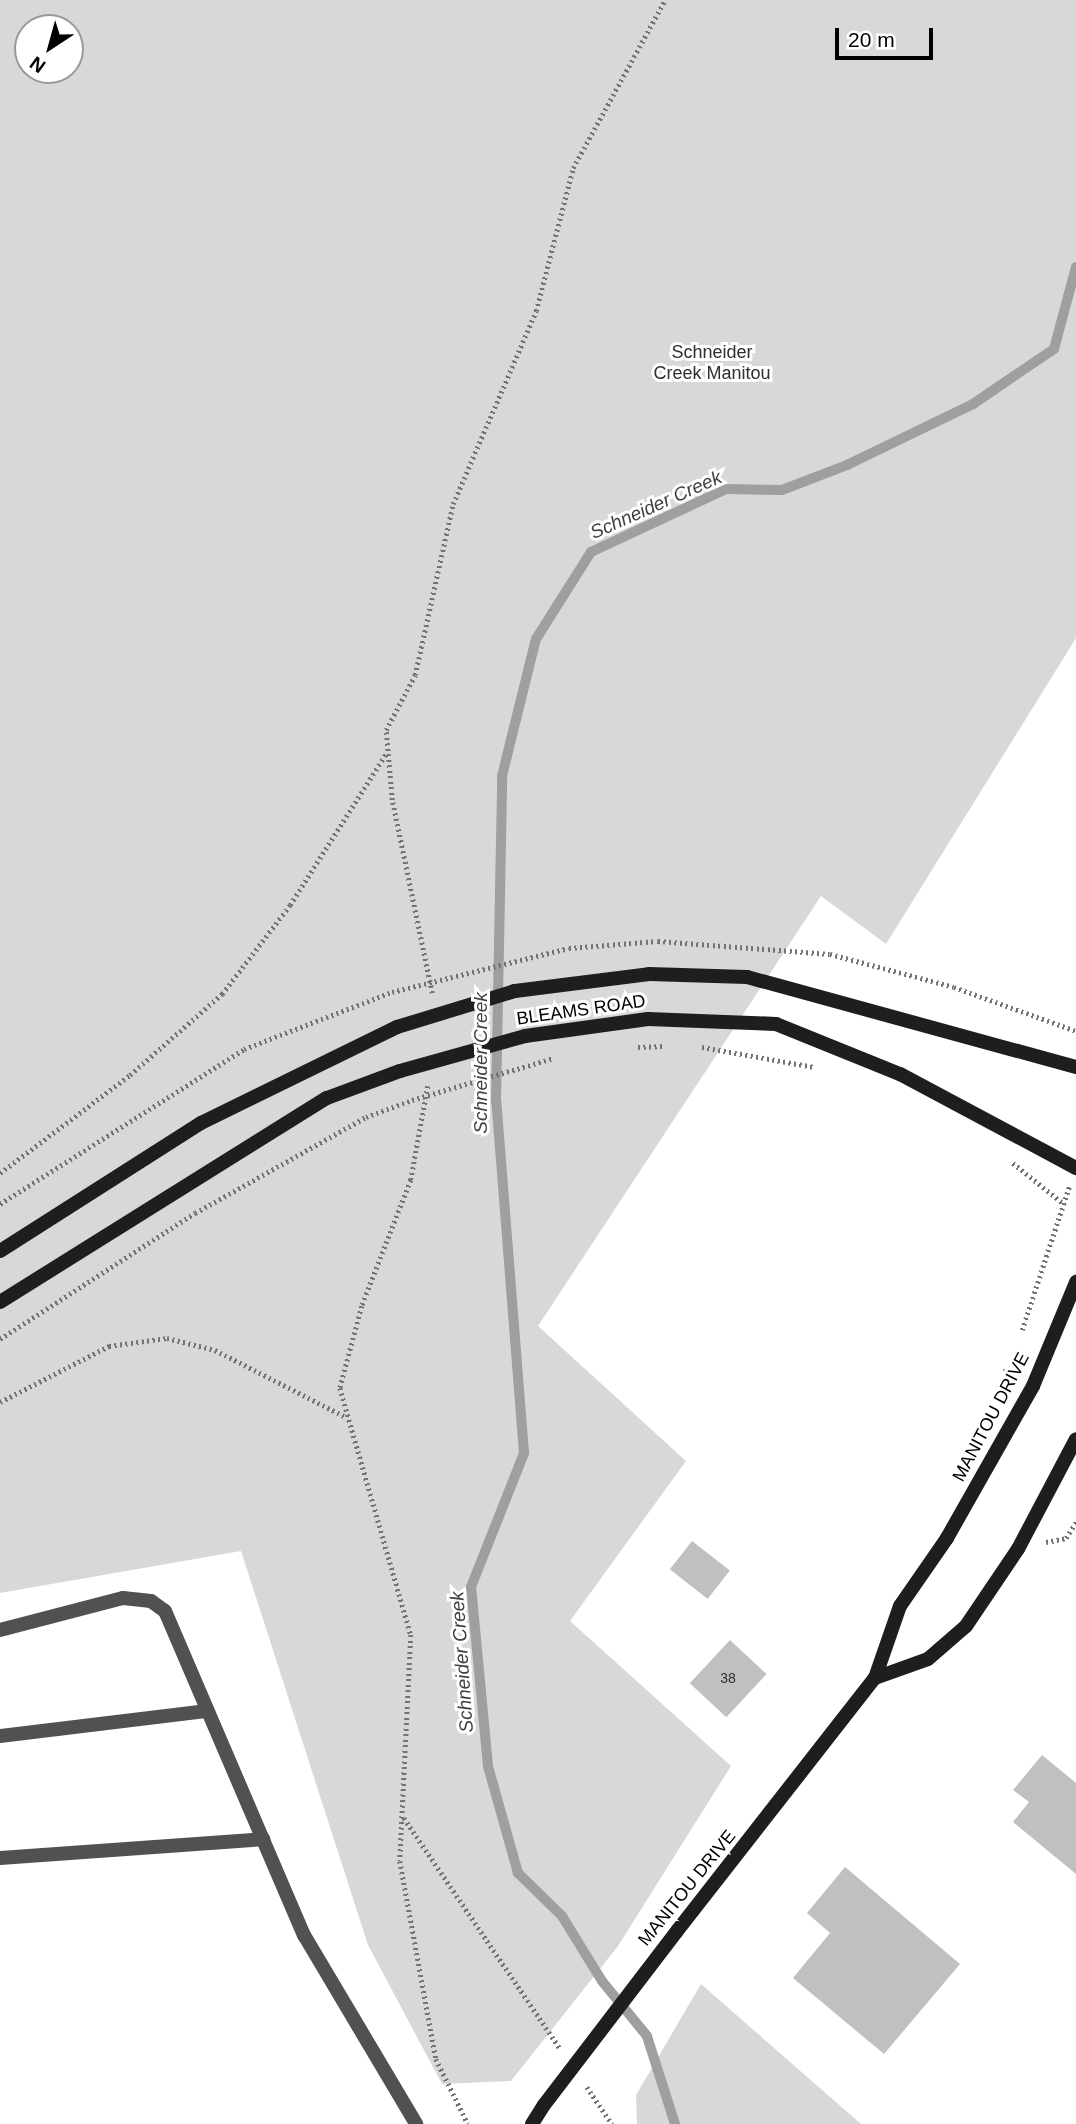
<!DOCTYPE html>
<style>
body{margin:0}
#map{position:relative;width:1076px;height:2124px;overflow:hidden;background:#fff;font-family:Arial,sans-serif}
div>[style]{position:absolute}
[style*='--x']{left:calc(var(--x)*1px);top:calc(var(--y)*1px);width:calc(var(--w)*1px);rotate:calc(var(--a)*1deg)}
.green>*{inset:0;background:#d8d8d8}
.stream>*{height:10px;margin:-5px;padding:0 5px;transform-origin:5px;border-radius:5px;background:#9f9f9f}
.building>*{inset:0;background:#c0c0c0;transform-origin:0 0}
.path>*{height:4.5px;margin-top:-2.25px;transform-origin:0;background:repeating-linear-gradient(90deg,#737373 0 2px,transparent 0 5.5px)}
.service>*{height:14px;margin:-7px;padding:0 7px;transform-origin:7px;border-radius:7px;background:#515151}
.secondary>*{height:14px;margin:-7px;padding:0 7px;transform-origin:7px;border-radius:7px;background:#1e1e1e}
.path-bridge>*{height:4.5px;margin-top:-2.25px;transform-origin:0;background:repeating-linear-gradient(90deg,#737373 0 2px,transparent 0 5.5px)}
.secondary-bridge>*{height:14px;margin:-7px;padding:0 7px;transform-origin:7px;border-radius:7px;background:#1e1e1e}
span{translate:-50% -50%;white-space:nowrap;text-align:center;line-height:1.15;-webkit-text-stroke:6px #fff;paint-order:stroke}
.number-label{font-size:14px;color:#303030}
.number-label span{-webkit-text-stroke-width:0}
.park-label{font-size:18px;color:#2f2f2f}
.street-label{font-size:18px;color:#000}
.water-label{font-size:19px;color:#404040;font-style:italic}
.north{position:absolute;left:14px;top:14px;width:70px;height:70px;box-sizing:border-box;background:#fff;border:2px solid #999;border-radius:50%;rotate:216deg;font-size:19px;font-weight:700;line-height:28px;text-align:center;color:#000}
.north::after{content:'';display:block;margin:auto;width:24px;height:32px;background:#000;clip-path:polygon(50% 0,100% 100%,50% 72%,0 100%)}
.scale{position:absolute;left:835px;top:28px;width:98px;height:32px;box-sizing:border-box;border:4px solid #000;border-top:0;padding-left:9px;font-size:21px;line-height:24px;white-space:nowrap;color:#000;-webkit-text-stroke:5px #fff;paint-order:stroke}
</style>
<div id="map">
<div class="green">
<div style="clip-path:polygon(evenodd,0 0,1076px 0,1076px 638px,886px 944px,821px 896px,538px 1326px,686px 1461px,570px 1621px,731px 1766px,618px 1946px,511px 2081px,442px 2084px,368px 1945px,241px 1551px,0 1593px,0 0,28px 28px,70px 28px,70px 70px,28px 70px,28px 28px)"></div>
<div style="clip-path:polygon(701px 1984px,861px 2124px,637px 2124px,636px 2095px)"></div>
</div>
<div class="stream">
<div style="--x:675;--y:2124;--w:92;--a:-107.7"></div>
<div style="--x:647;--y:2036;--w:71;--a:-129.3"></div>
<div style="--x:602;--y:1981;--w:76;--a:-121.6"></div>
<div style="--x:562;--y:1916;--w:62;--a:-135.7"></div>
<div style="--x:518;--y:1873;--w:111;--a:-105.7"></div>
<div style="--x:488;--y:1766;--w:180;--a:-95.4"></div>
<div style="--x:471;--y:1587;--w:144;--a:-68.4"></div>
<div style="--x:524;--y:1453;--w:353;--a:-94.5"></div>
<div style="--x:496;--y:1101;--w:325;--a:-88.9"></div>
<div style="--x:502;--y:776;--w:141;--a:-76.1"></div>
<div style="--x:536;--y:639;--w:103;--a:-57.7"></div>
<div style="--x:591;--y:552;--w:149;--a:-25"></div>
<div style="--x:726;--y:489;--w:56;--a:1"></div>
<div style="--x:782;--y:490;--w:70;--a:-21"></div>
<div style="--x:847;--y:465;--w:140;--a:-25.8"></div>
<div style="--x:973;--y:404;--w:98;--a:-34.2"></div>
<div style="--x:1054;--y:349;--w:85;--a:-75"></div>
</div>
<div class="building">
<div style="left:692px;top:1541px;width:48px;height:36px;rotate:38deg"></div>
<div style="left:730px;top:1640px;width:50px;height:59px;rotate:43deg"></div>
<div style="clip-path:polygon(1042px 1755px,1076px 1783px,1076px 1874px,1013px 1822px,1029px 1802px,1013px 1790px)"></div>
<div style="clip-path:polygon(845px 1867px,960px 1964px,884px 2054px,793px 1978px,830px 1933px,807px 1913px)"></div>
</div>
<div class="path">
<div style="--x:658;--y:941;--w:172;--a:4.3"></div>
<div style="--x:830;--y:954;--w:128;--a:14.9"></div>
<div style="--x:954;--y:987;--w:130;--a:19.8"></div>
<div style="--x:432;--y:993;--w:197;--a:-101.7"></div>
<div style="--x:392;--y:800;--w:70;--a:-94.9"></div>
<div style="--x:386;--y:730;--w:62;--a:-62.2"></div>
<div style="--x:415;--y:675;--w:175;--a:-77.5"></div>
<div style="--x:453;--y:504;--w:210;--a:-66.7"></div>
<div style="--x:536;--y:311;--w:148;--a:-75.5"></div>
<div style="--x:573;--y:168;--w:192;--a:-61.3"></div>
<div style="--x:638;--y:1047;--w:27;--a:-2"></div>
<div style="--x:702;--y:1047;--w:114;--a:10.1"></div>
<div style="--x:428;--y:1086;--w:96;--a:100.3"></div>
<div style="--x:411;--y:1180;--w:135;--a:111.3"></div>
<div style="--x:362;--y:1306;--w:85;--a:105"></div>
<div style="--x:340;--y:1388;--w:257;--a:74"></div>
<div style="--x:411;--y:1635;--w:226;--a:92.8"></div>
<div style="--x:400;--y:1861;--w:201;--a:79.7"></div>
<div style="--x:436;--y:2059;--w:72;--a:63.8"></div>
<div style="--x:1013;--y:1163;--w:65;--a:38.8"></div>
<div style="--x:0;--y:1173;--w:163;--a:-37"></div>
<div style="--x:130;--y:1075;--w:123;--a:-41.4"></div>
<div style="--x:222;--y:994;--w:112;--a:-52.6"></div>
<div style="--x:290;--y:905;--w:181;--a:-57.6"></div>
<div style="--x:0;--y:1204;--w:289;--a:-32.4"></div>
<div style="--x:244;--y:1049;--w:159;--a:-21.1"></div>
<div style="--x:1022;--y:1330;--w:151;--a:-71.8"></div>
<div style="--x:0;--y:1339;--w:232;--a:-32.9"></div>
<div style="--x:195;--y:1213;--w:196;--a:-29.3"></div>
<div style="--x:366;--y:1117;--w:49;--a:-20.3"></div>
<div style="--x:1006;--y:1369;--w:17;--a:90"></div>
<div style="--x:0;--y:1402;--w:123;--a:-27.2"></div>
<div style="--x:109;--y:1346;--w:59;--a:-7.9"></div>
<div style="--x:167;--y:1338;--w:49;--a:14"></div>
<div style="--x:215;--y:1350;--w:147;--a:27.1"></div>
<div style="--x:1046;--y:1542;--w:20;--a:-11"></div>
<div style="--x:1066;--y:1538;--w:19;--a:-58"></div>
<div style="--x:404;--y:1818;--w:278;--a:55.9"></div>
<div style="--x:587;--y:2087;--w:45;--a:56"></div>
</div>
<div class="service">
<div style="--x:0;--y:1630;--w:127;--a:-14.6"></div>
<div style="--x:123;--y:1598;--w:28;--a:6"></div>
<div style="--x:151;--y:1601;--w:17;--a:36"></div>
<div style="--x:165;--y:1611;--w:353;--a:66.8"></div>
<div style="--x:304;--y:1935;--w:220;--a:59.3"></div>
<div style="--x:0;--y:1736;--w:209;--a:-6.9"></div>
<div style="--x:0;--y:1858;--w:264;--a:-4.1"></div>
</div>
<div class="secondary">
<div style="--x:649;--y:974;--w:98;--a:1.8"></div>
<div style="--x:747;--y:977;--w:341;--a:15.3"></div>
<div style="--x:648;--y:1019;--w:128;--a:2.2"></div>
<div style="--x:776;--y:1024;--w:134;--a:22"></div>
<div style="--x:900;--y:1074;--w:200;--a:28.1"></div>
<div style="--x:0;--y:1251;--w:238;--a:-32.5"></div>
<div style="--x:201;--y:1123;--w:218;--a:-26.1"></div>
<div style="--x:0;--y:1302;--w:385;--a:-32"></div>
<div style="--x:327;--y:1098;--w:78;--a:-20.3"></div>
<div style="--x:875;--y:1678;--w:56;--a:-19.7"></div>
<div style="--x:928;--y:1659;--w:50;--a:-41"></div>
<div style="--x:966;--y:1626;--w:93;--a:-56"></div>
<div style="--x:1018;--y:1549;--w:124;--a:-62.2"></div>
<div style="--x:677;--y:1931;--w:321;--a:-52"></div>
<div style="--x:875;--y:1678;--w:76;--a:-70.9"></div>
<div style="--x:900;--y:1606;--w:83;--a:-55.3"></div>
<div style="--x:947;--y:1538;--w:175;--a:-60.5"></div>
<div style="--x:1033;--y:1386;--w:113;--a:-67.5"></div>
<div style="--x:532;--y:2124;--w:22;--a:-58"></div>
</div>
<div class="path-bridge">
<div style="--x:392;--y:992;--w:182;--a:-14"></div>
<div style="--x:569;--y:948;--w:89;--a:-4.5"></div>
<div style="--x:412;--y:1100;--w:148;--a:-16.5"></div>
</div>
<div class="secondary-bridge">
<div style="--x:397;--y:1027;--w:123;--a:-17"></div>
<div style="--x:515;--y:991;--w:135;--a:-7.2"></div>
<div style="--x:400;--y:1071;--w:130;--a:-15.6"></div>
<div style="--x:525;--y:1036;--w:124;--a:-7.9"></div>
<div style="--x:544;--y:2105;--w:219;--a:-52.6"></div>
</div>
<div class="number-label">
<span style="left:728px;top:1678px">38</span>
</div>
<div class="park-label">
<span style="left:712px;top:363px">Schneider<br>Creek Manitou</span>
</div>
<div class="street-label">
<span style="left:581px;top:1010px;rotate:-8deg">BLEAMS ROAD</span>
<span style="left:991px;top:1417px;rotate:-62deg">MANITOU DRIVE</span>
<span style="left:687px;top:1888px;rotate:-51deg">MANITOU DRIVE</span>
</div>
<div class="water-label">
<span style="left:656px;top:505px;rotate:-24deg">Schneider Creek</span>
<span style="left:481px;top:1063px;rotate:-90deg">Schneider Creek</span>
<span style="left:462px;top:1662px;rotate:-94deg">Schneider Creek</span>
</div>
<div class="north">N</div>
<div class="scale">20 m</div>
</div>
